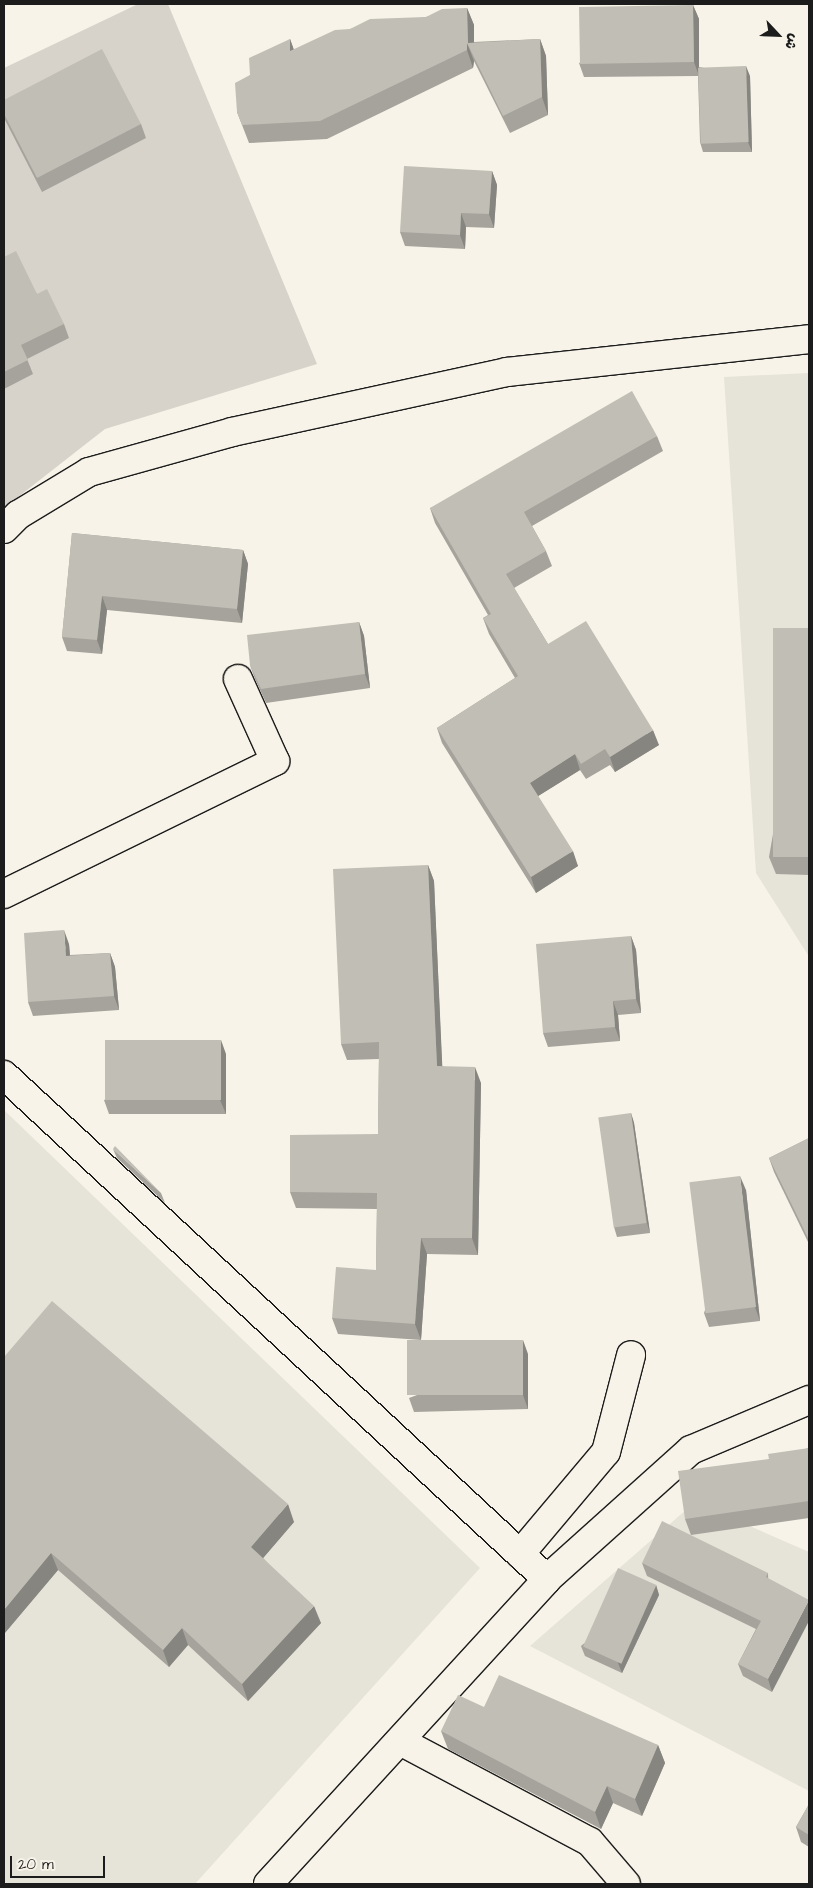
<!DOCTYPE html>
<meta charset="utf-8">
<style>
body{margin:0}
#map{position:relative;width:813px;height:1888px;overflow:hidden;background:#f7f3e8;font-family:"Architects Daughter","Playpen Sans Arabic",sans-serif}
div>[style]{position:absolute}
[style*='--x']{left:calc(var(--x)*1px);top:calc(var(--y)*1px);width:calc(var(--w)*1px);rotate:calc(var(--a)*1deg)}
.built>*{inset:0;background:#e6e3d9}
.green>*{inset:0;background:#d7d3cb}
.roads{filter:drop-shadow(1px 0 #1c1c1c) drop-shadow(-1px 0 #1c1c1c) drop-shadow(0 1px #1c1c1c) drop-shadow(0 -1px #1c1c1c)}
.minor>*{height:28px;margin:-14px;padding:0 14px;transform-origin:14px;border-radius:14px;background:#f7f3e8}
.wall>*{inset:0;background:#a5a39c}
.shaded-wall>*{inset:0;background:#86857f}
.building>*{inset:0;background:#c0beb5;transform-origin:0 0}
span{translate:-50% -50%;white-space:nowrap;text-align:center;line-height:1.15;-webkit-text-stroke:4.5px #f7f3e8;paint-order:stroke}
.frame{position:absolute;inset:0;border:5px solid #1c1c1c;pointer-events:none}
.north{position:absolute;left:753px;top:10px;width:50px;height:50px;-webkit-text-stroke:4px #f7f3e8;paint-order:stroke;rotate:115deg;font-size:14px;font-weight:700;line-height:20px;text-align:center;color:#1c1c1c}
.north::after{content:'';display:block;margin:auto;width:18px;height:22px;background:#1c1c1c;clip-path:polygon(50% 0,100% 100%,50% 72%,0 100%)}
.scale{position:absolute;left:10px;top:1856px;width:95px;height:22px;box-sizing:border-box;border:2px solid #1c1c1c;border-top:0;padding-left:6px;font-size:15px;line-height:18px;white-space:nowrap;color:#1c1c1c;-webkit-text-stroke:4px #f7f3e8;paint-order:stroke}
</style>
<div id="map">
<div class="built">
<div style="clip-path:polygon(809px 373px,809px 955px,808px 955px,756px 873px,724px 377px)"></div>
<div style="clip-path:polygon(4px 1110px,480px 1568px,195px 1884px,4px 1884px)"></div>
<div style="clip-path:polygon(695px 1502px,809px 1552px,809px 1791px,530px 1646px)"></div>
</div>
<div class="green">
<div style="clip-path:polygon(138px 4px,168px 4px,317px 364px,105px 429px,4px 508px,4px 68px)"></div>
</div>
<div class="roads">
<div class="minor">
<div style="--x:4;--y:529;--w:20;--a:-45"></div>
<div style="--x:18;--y:515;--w:83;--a:-31.2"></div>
<div style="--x:89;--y:472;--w:148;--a:-15.6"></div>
<div style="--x:232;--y:432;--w:281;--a:-12.3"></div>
<div style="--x:507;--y:372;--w:304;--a:-6.2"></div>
<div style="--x:4;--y:894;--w:302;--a:-26.1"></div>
<div style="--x:275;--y:761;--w:90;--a:-114.3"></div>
<div style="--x:4;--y:1075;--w:741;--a:42.87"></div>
<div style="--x:520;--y:1554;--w:133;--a:-49.9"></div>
<div style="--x:606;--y:1452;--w:100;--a:-75.5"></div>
<div style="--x:400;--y:1741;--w:215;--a:28"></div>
<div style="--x:590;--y:1842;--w:55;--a:49.4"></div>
<div style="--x:268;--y:1884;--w:413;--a:-47.5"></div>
<div style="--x:547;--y:1579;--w:193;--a:-41.9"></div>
<div style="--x:691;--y:1450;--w:128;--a:-23"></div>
</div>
</div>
<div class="wall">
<div style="clip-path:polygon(693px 5px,699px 19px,699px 67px,750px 76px,752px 152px,703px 152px,700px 142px,698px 76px,584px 77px,579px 63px)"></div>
<div style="clip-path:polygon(467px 8px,474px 25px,474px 42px,540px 39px,546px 56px,548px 115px,510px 133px,474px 61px,473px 68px,327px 139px,249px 143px,237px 112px,250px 75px,290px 39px,294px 50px,350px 29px,426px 17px)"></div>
<div style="clip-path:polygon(4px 100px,141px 124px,146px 138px,42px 192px,4px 118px)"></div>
<div style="clip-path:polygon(492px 171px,497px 185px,494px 228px,466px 227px,465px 249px,405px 246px,400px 232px)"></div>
<div style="clip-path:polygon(4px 257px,64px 324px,69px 338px,27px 359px,33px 374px,4px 389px)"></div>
<div style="clip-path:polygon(657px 436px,663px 451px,532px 526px,546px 551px,552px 566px,514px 588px,548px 644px,659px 745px,615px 772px,610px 765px,586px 779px,580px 770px,538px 796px,578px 866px,536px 893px,442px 743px,437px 728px,515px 678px,489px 634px,483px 618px,488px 615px,435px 523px,430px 508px)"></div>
<div style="clip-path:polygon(72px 533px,243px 550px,248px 564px,242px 623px,107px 610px,102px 654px,67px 651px,62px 637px)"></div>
<div style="clip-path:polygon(359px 622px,364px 636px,370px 688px,266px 703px,255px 679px,250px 665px)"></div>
<div style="clip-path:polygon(809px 628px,809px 875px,776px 874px,769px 857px)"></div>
<div style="clip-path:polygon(428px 865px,434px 881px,442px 1066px,481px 1083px,478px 1255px,427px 1254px,421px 1340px,338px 1334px,332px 1318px,376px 1270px,377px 1209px,296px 1208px,290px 1192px,378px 1134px,379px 1059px,347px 1060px,341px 1044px)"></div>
<div style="clip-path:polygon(631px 936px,636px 950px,641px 1013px,618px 1015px,620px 1041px,548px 1047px,543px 1033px)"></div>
<div style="clip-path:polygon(69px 944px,70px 955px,110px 953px,115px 967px,119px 1010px,33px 1016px,28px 1002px)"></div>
<div style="clip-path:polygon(226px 1054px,226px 1114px,109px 1114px,104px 1100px)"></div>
<div style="clip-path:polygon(631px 1113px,634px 1123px,650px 1233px,617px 1237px,614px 1227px)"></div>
<div style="clip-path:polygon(809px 1138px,809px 1244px,774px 1172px,769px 1158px)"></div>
<div style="clip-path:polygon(113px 1149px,161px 1193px,165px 1203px,117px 1158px)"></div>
<div style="clip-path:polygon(746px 1190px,760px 1321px,709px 1327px,704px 1313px)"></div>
<div style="clip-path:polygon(528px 1354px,528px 1409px,414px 1412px,409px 1398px)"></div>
<div style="clip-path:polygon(4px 1357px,294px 1522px,263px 1558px,321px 1623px,248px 1701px,188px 1645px,169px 1667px,58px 1570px,4px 1634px)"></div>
<div style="clip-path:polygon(809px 1448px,809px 1518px,691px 1535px,685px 1519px,769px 1459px)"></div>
<div style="clip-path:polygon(642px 1563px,768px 1573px,772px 1692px,743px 1676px,738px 1664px,756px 1629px,647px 1576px)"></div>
<div style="clip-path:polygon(656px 1585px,659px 1595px,622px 1673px,585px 1656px,581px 1646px)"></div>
<div style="clip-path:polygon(484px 1707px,658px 1745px,665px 1763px,642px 1816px,613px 1803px,601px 1829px,448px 1749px,441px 1731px)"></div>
<div style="clip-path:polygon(809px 1804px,809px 1847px,801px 1842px,796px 1827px)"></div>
</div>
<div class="shaded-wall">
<div style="clip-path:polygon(693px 5px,699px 19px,699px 76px,694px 62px)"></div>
<div style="clip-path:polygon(467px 8px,474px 25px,474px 56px,468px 43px)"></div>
<div style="clip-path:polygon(290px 39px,296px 56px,290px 51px)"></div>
<div style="clip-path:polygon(540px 39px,546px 56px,548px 115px,542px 97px)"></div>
<div style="clip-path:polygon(467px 43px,474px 61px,473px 68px,467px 50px)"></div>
<div style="clip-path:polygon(746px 66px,750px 76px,752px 152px,748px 142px)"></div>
<div style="clip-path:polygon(492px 171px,497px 185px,494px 228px,489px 214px)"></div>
<div style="clip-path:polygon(461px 213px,466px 227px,465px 249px,460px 235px)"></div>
<div style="clip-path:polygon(243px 550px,248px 564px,242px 623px,237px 609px)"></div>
<div style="clip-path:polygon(102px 596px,107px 610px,102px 654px,97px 640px)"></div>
<div style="clip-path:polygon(359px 622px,364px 636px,370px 688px,365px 674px)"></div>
<div style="clip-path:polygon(653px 730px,659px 745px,615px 772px,610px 757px)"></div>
<div style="clip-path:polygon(575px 754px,580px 770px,535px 798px,530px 783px)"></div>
<div style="clip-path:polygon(573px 851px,578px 866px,536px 893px,531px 877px)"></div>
<div style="clip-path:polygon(428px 865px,434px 881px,443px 1082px,437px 1066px)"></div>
<div style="clip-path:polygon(64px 930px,69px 944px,71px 970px,66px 956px)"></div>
<div style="clip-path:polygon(631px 936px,636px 950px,641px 1013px,636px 999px)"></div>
<div style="clip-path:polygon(110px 953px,115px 967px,119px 1010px,114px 996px)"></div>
<div style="clip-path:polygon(613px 1001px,618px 1015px,620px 1041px,615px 1027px)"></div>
<div style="clip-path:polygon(221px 1040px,226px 1054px,226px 1114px,220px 1100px)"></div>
<div style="clip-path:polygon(475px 1067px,481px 1083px,478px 1255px,472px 1238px)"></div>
<div style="clip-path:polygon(631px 1113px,634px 1123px,650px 1233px,647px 1223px)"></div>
<div style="clip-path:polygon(740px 1176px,746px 1190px,760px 1321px,755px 1307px)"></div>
<div style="clip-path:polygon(421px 1238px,427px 1254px,421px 1340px,415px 1324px)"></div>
<div style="clip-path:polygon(523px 1340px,528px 1354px,528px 1409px,523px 1395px)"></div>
<div style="clip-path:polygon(288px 1504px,294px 1522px,258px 1564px,251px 1547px)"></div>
<div style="clip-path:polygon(51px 1553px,58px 1570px,4px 1634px,4px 1610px)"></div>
<div style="clip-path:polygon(656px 1585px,659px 1595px,622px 1673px,618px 1663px)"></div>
<div style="clip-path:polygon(809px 1600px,809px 1621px,772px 1692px,768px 1679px)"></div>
<div style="clip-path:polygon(314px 1606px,321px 1623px,248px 1701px,242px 1684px)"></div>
<div style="clip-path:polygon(182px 1628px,188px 1645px,169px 1667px,163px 1650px)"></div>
<div style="clip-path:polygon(658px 1745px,665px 1763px,642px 1816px,635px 1799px)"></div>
<div style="clip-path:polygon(607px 1786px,613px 1803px,601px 1829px,595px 1812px)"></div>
</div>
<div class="building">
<div style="left:693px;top:5px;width:57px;height:114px;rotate:89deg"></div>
<div style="clip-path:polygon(467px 8px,468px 43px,540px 39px,542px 97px,503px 116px,467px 43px,467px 50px,320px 121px,242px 125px,237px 112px,235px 83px,250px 75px,249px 58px,290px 39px,290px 51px,335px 30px,350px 29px,370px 19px,426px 17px,442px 9px)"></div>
<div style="clip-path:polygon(102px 49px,141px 124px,37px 178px,4px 114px,4px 100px)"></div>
<div style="left:746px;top:66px;width:76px;height:48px;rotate:88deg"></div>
<div style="clip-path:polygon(404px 166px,492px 171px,489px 214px,461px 213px,460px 235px,400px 232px)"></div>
<div style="clip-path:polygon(16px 251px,37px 294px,47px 289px,64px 324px,21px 345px,28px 360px,4px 372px,4px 257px)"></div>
<div style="clip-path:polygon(632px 391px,657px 436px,524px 512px,546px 551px,506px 574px,548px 644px,586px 621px,653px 730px,610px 757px,605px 749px,581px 764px,575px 754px,530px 783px,573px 851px,531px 877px,437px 728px,518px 676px,483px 618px,491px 614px,430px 508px)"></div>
<div style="clip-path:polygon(72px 533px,243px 550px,237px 609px,102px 596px,97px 640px,62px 637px)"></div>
<div style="clip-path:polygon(359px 622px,365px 674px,261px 689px,250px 665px,247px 635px)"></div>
<div style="left:773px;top:628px;width:36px;height:229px"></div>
<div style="clip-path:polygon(428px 865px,437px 1066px,475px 1067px,472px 1238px,421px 1238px,415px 1324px,332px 1318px,336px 1267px,376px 1270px,377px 1193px,290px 1192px,290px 1135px,378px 1134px,379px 1042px,341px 1044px,333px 869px)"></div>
<div style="clip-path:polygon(64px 930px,66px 956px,110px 953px,114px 996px,28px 1002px,24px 933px)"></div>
<div style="clip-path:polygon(631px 936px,636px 999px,613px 1001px,615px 1027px,543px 1033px,536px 944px)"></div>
<div style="left:105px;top:1040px;width:116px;height:60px"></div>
<div style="left:631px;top:1113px;width:111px;height:33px;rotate:82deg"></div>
<div style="clip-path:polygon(809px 1138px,809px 1238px,808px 1238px,769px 1158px)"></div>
<div style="clip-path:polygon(115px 1146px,161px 1193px,113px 1149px)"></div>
<div style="left:740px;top:1176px;width:132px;height:51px;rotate:83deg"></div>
<div style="clip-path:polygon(52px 1301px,288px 1504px,251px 1547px,314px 1606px,242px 1684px,182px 1628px,163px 1650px,51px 1553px,4px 1610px,4px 1357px)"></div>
<div style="left:523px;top:1340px;width:55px;height:116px;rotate:90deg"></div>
<div style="clip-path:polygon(809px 1448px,809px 1501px,685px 1519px,678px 1471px,769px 1459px,768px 1454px)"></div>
<div style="clip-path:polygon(662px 1521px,768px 1573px,766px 1577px,809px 1600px,768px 1679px,738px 1664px,761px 1621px,642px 1563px)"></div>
<div style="left:618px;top:1568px;width:42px;height:86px;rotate:24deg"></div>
<div style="clip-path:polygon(499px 1675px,658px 1745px,635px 1799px,607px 1786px,595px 1812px,441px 1731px,458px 1695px,484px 1707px)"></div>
<div style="clip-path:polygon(809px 1804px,809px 1835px,796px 1827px)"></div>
</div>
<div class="frame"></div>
<div class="north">ش</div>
<div class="scale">20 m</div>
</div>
